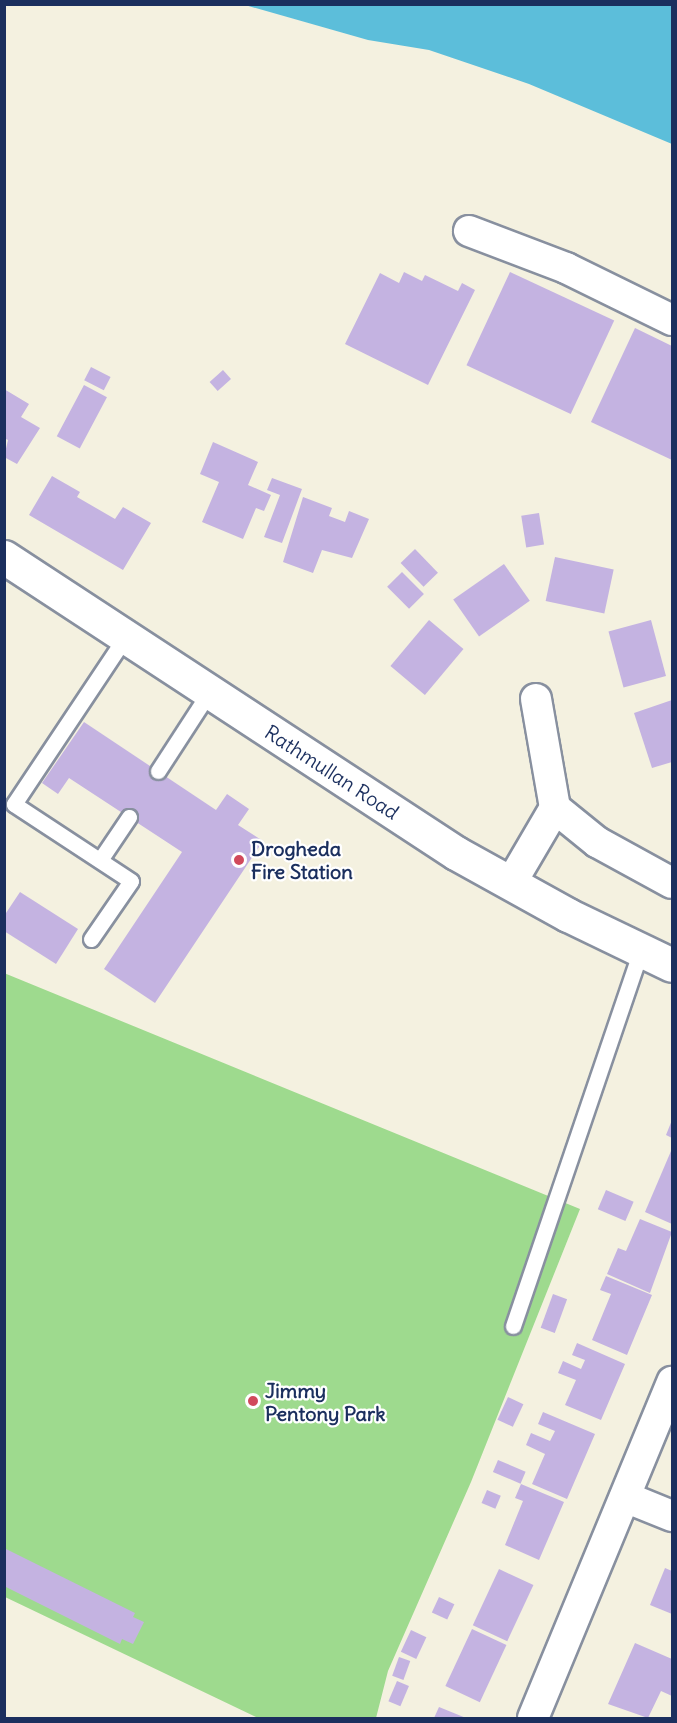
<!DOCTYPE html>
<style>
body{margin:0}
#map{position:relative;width:677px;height:1723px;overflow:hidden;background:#f4f1e0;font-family:Delius,sans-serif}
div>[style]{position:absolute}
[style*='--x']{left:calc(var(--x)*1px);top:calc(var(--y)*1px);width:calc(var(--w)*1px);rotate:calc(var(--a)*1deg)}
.green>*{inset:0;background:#9eda8e}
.water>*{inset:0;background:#5cbeda}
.building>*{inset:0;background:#c4b3e1;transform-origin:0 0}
.roads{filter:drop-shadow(2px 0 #88909f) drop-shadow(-2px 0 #88909f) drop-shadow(0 2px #88909f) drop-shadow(0 -2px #88909f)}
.service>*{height:15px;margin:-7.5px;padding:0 7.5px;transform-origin:7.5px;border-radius:7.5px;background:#fff}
.minor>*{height:30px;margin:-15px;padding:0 15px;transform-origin:15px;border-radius:15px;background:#fff}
.tertiary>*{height:33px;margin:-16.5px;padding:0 16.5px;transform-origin:16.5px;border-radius:16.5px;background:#fff}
.dots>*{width:16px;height:16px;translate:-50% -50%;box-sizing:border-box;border:3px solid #fff;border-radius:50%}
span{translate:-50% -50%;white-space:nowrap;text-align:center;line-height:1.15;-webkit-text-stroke:4.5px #fff;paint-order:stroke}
.street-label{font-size:20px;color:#1b2f5e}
.poi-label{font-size:20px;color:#1b2f5e;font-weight:700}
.left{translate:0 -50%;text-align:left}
.frame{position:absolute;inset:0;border:6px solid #1b2f5e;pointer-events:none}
</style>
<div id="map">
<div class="green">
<div style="clip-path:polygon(4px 973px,580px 1209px,471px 1482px,388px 1671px,376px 1718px,258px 1718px,5px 1597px)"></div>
</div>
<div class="water">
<div style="clip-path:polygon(245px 5px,672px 5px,672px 144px,529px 84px,429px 50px,368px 40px)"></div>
</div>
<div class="building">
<div style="clip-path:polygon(404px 272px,422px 281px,425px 275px,458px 291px,462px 283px,475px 290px,428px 385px,345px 344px,380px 273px,399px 283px)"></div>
<div style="left:510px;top:272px;width:115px;height:103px;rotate:25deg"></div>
<div style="clip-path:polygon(635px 328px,672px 346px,672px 460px,591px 422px)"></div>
<div style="left:91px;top:367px;width:22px;height:15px;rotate:27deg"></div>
<div style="left:223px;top:370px;width:12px;height:18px;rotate:48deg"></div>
<div style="left:84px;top:385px;width:26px;height:58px;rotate:28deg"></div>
<div style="clip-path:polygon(4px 389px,29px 404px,21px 417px,40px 428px,17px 464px,4px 457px,8px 440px,4px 438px)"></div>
<div style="clip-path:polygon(213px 442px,258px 462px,248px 485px,271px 495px,264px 511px,256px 508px,243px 539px,202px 522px,219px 482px,200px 474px)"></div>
<div style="clip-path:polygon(52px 476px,80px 492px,77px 497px,115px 519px,123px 507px,151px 523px,123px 570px,29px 515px)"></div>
<div style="clip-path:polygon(272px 478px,302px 489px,282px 543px,264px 537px,280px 495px,267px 490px)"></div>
<div style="clip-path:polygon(303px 497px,332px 508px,329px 516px,345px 522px,349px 511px,369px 519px,352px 558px,322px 550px,313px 573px,283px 562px)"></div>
<div style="left:539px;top:513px;width:32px;height:18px;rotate:81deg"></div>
<div style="left:415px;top:549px;width:33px;height:20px;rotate:46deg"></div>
<div style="left:555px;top:557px;width:60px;height:45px;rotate:12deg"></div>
<div style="left:504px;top:564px;width:45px;height:62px;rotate:55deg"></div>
<div style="left:402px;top:572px;width:31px;height:21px;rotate:45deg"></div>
<div style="left:429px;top:620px;width:45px;height:60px;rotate:40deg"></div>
<div style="left:651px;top:620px;width:58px;height:44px;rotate:75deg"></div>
<div style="clip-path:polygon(672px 700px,672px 762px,652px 768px,634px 713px)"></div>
<div style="clip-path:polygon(84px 722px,216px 810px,227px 794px,249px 809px,238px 825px,263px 841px,155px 1003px,104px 969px,182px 852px,69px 778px,58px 794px,42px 783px)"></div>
<div style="clip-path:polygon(20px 892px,78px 929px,56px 964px,4px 931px,4px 916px)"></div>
<div style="clip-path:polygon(672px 1120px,672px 1138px,666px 1135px)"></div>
<div style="clip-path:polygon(671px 1151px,672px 1152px,672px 1224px,645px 1212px)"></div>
<div style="left:606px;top:1190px;width:30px;height:21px;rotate:23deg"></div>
<div style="clip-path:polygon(640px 1219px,672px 1232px,650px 1293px,607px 1274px,618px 1248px,626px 1251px)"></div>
<div style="clip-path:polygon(606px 1276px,652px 1295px,627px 1355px,592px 1340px,611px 1294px,600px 1290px)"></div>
<div style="left:553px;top:1294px;width:15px;height:36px;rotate:20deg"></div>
<div style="clip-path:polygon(577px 1343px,625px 1364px,601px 1420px,565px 1405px,576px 1380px,558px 1373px,563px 1361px,581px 1369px,585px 1360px,572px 1355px)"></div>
<div style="left:508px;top:1397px;width:17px;height:25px;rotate:25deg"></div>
<div style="clip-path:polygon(543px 1412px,595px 1434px,567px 1499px,532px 1484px,545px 1454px,526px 1445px,531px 1433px,550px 1441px,555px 1431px,538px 1424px)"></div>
<div style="left:498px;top:1460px;width:30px;height:13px;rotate:23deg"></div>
<div style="clip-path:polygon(521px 1484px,564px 1502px,539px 1560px,505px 1545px,523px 1501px,515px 1498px)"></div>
<div style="left:487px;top:1490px;width:15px;height:14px;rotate:23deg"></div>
<div style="clip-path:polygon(4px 1548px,135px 1613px,133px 1617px,144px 1622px,133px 1644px,122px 1639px,120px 1644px,4px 1586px)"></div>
<div style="clip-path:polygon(665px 1568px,672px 1571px,672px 1614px,650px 1605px)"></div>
<div style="left:499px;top:1569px;width:38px;height:62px;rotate:25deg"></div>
<div style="left:439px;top:1597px;width:17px;height:17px;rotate:25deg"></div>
<div style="left:472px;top:1629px;width:38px;height:63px;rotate:25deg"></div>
<div style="left:411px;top:1630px;width:17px;height:24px;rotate:25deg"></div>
<div style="clip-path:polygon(635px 1643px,672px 1659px,672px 1696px,661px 1691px,648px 1718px,608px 1704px)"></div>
<div style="left:399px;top:1657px;width:12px;height:20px;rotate:20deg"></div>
<div style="left:397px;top:1681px;width:13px;height:22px;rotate:23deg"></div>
<div style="clip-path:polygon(439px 1707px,466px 1718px,434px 1718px)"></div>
</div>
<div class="roads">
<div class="service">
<div style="--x:158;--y:771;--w:95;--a:-57"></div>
<div style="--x:100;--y:860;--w:52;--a:-56"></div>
<div style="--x:91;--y:939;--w:70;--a:-55.4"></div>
<div style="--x:131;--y:881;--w:140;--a:-146.7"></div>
<div style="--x:14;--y:804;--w:202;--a:-56.3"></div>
<div style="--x:513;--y:1326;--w:397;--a:-71.2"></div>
</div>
<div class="minor">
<div style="--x:469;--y:231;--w:104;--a:20.9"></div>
<div style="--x:566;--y:268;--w:118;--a:26.1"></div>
<div style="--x:536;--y:699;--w:111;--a:80.1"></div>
<div style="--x:555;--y:808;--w:54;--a:39"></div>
<div style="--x:597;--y:842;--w:85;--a:28.7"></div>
<div style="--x:511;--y:883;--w:87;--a:-59.6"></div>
<div style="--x:625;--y:1497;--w:51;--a:22"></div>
<div style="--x:533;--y:1718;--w:364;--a:-67.5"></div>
</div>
<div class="tertiary">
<div style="--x:4;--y:557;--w:540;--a:33.22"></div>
<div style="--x:456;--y:853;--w:128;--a:29"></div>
<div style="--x:568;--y:915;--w:115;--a:25.7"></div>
</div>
</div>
<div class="dots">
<div style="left:239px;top:860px;background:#d1495b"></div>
<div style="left:253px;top:1401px;background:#d1495b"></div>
</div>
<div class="street-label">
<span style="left:332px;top:772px;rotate:33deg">Rathmullan Road</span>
</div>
<div class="poi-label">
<span class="left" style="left:251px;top:860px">Drogheda<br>Fire Station</span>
<span class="left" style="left:265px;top:1402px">Jimmy<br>Pentony Park</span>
</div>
<div class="frame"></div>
</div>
